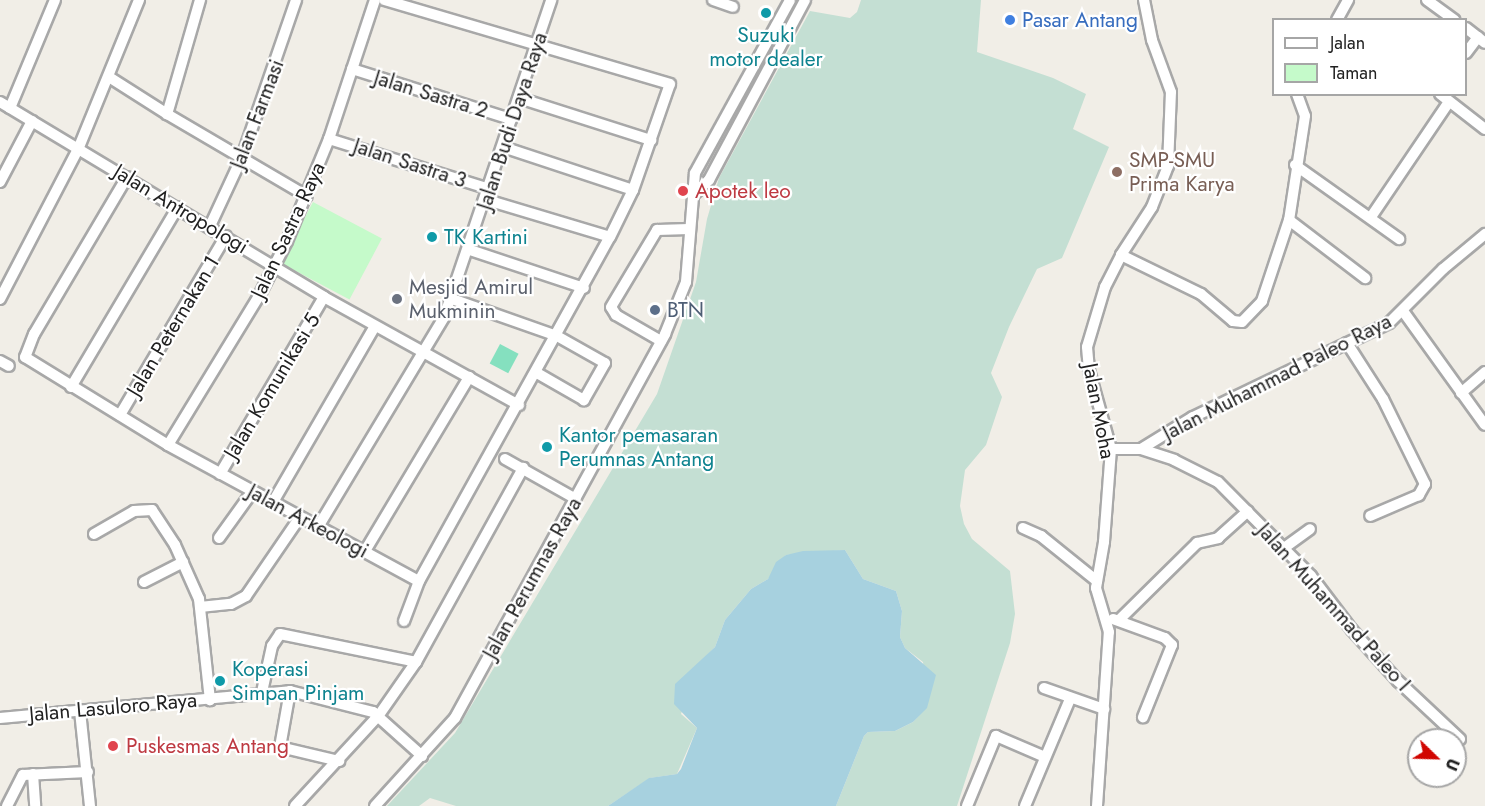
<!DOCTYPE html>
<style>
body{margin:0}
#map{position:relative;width:1485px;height:806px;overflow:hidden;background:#f1eee7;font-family:Jost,sans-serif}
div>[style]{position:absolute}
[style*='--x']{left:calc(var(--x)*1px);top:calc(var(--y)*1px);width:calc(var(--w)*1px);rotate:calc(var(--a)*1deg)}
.wetland>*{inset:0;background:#c4dfd3}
.park>*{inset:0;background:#c5faca;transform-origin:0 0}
.pitch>*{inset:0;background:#85e0bf;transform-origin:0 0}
.water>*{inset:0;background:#a7d1df}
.roads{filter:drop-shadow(2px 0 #a8a8a8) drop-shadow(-2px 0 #a8a8a8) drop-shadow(0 2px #a8a8a8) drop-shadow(0 -2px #a8a8a8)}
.minor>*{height:10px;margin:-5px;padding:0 5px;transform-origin:5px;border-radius:5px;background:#fff}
.dots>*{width:16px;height:16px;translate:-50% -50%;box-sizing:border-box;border:3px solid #fff;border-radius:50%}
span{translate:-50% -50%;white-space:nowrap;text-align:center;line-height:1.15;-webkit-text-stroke:4.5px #fff;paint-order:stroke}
.shop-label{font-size:21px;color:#366cbe}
.left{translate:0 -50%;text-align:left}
.culture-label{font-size:21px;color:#0d838f}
.street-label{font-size:21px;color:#212121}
.education-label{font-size:21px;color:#785e54}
.health-label{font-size:21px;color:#be3a42}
.worship-label{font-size:21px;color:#5b616d}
.service-label{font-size:21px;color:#4e5e75}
.legend{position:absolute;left:1272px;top:18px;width:195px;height:78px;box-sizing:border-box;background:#fff;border:2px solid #a6a6a6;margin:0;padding:8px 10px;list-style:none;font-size:18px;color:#212121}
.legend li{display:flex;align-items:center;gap:12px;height:30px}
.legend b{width:30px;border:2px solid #a6a6a6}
.north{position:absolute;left:1407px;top:728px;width:60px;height:60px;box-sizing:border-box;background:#fff;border:2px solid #a6a6a6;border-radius:50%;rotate:113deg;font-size:16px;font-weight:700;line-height:24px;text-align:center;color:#212121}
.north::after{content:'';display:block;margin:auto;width:21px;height:27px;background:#d10500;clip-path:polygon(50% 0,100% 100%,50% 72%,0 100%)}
</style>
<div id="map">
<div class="wetland">
<div style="clip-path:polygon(861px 0,981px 0,977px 52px,1053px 78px,1086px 94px,1073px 129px,1109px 147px,1062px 258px,1037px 269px,1009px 327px,991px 373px,1002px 397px,986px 445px,965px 470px,960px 506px,964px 524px,972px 539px,1010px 571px,1015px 614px,1010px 643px,957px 806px,836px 806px,864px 736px,868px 732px,895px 731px,913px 722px,927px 707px,923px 662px,905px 648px,900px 637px,902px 611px,896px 591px,863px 579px,845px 550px,786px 555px,768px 579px,751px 589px,725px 620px,715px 647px,700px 662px,681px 714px,697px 728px,677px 774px,650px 778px,608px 806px,456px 806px,430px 798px,419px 806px,387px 806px,455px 733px,657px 394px,696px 282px,707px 219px,719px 178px,810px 11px,850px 18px,857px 12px)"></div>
</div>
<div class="park">
<div style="left:313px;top:202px;width:78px;height:69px;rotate:28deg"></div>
</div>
<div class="pitch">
<div style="left:500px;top:344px;width:21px;height:22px;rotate:28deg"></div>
</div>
<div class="water">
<div style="clip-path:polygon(845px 550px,863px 579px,896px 591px,902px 611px,900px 637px,905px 648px,936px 675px,927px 708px,913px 722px,895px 731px,868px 732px,864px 736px,836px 806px,608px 806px,649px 778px,677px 774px,681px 769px,697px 728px,674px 704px,675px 684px,715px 647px,725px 620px,751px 589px,768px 579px,776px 562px,786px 555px,803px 551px)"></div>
</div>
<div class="roads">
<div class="minor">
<div style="--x:200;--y:0;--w:119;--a:106.1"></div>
<div style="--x:167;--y:114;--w:162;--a:30.4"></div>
<div style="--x:713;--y:0;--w:21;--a:19"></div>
<div style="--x:1427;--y:0;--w:34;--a:36"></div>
<div style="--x:1337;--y:20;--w:23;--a:-61"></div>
<div style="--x:1466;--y:28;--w:24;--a:38"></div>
<div style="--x:1466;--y:53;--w:20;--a:-53"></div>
<div style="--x:352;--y:69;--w:167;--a:17.5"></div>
<div style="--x:109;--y:77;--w:69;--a:32.5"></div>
<div style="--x:1297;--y:94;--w:23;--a:70"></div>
<div style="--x:1305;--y:116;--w:105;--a:98.7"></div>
<div style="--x:1289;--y:220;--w:96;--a:37.3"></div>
<div style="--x:1440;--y:94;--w:57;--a:37.9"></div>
<div style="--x:519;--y:98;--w:139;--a:17.7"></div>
<div style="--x:0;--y:102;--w:378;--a:31"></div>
<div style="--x:324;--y:297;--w:223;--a:29"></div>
<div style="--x:10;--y:108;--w:117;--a:-67.4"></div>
<div style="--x:329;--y:139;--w:169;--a:17.3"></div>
<div style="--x:503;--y:147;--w:137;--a:18.3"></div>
<div style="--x:1295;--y:165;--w:128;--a:35.4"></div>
<div style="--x:127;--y:177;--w:182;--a:120.6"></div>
<div style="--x:34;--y:334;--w:25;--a:111"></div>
<div style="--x:25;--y:357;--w:168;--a:31.6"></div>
<div style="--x:168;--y:445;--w:285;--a:28.5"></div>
<div style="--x:419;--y:581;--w:393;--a:-61"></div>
<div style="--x:610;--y:237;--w:52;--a:-63.9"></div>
<div style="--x:633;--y:190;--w:112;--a:-70.8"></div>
<div style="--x:670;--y:84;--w:298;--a:-163.6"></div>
<div style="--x:0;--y:182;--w:69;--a:-62.3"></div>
<div style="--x:694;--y:194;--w:21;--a:-43"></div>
<div style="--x:709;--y:180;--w:204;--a:-61.9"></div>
<div style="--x:487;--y:200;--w:128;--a:16.7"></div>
<div style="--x:1371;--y:217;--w:139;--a:-55.9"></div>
<div style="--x:210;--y:226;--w:76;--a:-65.1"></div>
<div style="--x:242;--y:157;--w:166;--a:-71"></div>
<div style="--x:470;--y:250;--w:120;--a:18.4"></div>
<div style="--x:1121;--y:255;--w:89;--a:26"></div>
<div style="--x:1201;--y:294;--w:42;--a:40.2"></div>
<div style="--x:1233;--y:321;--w:9;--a:6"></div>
<div style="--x:1242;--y:322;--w:29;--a:-46"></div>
<div style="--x:1262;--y:301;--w:85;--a:-71.6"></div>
<div style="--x:0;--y:299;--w:171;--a:-62.5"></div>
<div style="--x:79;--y:147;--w:159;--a:-67.8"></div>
<div style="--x:452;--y:299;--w:111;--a:19.4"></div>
<div style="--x:557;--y:336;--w:55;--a:29.4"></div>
<div style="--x:605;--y:363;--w:43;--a:119.6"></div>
<div style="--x:584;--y:400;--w:54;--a:-150.1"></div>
<div style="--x:1403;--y:311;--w:140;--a:54.3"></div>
<div style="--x:661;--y:341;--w:52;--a:-150"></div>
<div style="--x:616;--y:315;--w:9;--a:-122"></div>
<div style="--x:611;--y:307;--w:90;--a:-59.1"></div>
<div style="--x:657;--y:230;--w:32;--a:-2"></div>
<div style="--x:1347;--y:343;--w:67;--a:57.3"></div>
<div style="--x:1383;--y:399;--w:95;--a:63.7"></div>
<div style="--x:1425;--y:484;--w:13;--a:119"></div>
<div style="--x:1419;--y:495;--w:53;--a:156.8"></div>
<div style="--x:0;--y:361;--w:10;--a:29"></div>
<div style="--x:71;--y:387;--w:209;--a:-59.3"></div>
<div style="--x:1461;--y:393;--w:32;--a:-41"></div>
<div style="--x:120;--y:415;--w:208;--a:-59.4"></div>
<div style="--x:168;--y:445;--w:175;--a:-58.6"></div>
<div style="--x:259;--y:296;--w:62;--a:-63"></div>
<div style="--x:287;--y:241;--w:110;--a:-67.6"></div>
<div style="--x:329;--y:139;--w:146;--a:-71.7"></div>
<div style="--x:1111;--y:449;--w:30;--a:0"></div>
<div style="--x:1141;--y:449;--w:61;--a:-31.6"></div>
<div style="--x:1193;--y:417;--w:217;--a:-25.6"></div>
<div style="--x:1389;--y:323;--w:76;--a:-45"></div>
<div style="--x:1443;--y:269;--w:55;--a:-39.8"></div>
<div style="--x:1141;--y:449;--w:35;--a:18"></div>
<div style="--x:1174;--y:460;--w:49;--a:26.6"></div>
<div style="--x:1218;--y:482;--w:132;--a:45.3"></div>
<div style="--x:1311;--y:576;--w:68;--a:52.8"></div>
<div style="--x:1352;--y:630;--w:69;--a:48"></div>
<div style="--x:1398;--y:681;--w:85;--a:43.1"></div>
<div style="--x:505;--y:459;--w:81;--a:29.4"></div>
<div style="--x:220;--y:474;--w:205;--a:-59.6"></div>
<div style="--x:273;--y:502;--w:203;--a:-59.9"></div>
<div style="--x:318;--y:527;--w:245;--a:-59"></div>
<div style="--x:444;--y:317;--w:335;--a:-71.3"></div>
<div style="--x:1023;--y:528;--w:20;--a:24"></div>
<div style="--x:1041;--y:536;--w:72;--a:38.8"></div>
<div style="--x:94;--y:534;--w:46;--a:-29.9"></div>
<div style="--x:134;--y:511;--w:18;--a:-3"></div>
<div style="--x:152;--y:510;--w:42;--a:56.7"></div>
<div style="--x:175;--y:545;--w:59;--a:66"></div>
<div style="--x:199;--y:599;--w:102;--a:83.8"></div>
<div style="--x:219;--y:538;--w:57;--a:-54.3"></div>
<div style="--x:1284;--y:548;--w:32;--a:-36"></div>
<div style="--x:365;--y:551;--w:203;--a:-59.1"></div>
<div style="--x:144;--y:582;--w:44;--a:-27.1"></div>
<div style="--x:200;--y:607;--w:31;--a:-6"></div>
<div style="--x:231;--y:604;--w:17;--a:-28"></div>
<div style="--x:246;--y:596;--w:96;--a:-55.6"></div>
<div style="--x:1113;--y:619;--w:55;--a:20.1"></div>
<div style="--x:1165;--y:638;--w:10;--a:45"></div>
<div style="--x:1172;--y:645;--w:78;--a:111.9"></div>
<div style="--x:1119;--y:620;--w:110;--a:-44.6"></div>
<div style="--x:1197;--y:543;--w:22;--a:-13"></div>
<div style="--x:1218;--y:538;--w:40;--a:-42"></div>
<div style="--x:404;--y:621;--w:43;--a:-69.4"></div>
<div style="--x:1044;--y:688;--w:64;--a:19.3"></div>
<div style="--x:290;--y:691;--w:57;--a:100.1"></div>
<div style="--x:280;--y:747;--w:61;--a:13.3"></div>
<div style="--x:262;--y:692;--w:47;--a:-77.7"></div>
<div style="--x:272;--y:646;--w:14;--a:-56"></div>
<div style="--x:280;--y:634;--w:139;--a:11.6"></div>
<div style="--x:80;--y:711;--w:96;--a:84"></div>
<div style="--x:0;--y:718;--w:291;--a:-5.3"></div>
<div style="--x:290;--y:691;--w:86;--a:14.2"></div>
<div style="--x:373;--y:712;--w:66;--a:41.9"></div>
<div style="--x:33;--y:774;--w:32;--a:86"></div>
<div style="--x:7;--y:806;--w:35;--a:-63"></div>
<div style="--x:23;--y:775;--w:65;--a:-2.6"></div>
<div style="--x:295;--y:806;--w:124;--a:-47.3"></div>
<div style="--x:379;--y:715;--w:65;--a:-55.1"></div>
<div style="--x:416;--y:662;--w:222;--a:-61.1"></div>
<div style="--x:375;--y:806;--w:119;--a:-47.7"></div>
<div style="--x:455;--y:718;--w:438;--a:-61.3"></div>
<div style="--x:665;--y:334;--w:56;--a:-68"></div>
<div style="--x:686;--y:282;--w:109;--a:-85.3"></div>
<div style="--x:695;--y:173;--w:197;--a:-61.2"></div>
<div style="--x:967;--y:806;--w:76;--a:-67.5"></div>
<div style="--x:996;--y:736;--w:53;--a:23.2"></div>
<div style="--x:1025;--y:806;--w:116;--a:-67.2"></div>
<div style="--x:1097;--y:806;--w:174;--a:-86.1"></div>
<div style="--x:1109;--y:632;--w:46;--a:-106.5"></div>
<div style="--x:1096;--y:588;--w:47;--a:-80.1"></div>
<div style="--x:1104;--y:542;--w:93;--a:-85.7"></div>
<div style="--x:1111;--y:449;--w:82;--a:-105.6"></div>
<div style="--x:1089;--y:370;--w:23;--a:-95"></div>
<div style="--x:1087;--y:347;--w:63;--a:-73.3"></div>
<div style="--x:1105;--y:287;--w:36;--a:-63"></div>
<div style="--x:1121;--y:255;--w:57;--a:-57.1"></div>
<div style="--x:1152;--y:207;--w:44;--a:-68.7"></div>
<div style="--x:1168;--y:166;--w:74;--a:-87.7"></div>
<div style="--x:1171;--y:92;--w:55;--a:-110.1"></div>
<div style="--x:1152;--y:40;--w:41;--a:-101.3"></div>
</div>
</div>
<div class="dots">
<div style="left:766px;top:13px;background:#0f9aa8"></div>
<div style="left:1010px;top:20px;background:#3f7fe0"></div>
<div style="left:1117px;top:172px;background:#8d6e63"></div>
<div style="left:683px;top:191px;background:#e0444e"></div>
<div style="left:432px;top:237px;background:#0f9aa8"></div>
<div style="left:397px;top:299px;background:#6b7280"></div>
<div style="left:655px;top:310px;background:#5c6f8a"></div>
<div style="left:547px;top:447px;background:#0f9aa8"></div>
<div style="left:220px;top:681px;background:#0f9aa8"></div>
<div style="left:113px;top:746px;background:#e0444e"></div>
</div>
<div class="shop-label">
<span class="left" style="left:1022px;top:20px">Pasar Antang</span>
</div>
<div class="culture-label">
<span style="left:766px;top:47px">Suzuki<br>motor dealer</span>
<span class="left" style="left:444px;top:237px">TK Kartini</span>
<span class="left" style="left:559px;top:447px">Kantor pemasaran<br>Perumnas Antang</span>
<span class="left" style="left:232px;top:681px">Koperasi<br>Simpan Pinjam</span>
</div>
<div class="street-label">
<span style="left:431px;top:94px;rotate:17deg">Jalan Sastra 2</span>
<span style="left:257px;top:114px;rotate:-69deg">Jalan Farmasi</span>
<span style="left:512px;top:121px;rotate:-72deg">Jalan Budi Daya Raya</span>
<span style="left:410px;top:163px;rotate:18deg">Jalan Sastra 3</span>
<span style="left:181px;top:209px;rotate:31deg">Jalan Antropologi</span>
<span style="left:288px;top:230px;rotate:-65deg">Jalan Sastra Raya</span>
<span style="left:173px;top:326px;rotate:-59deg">Jalan Peternakan 1</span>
<span style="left:1277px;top:377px;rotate:-27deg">Jalan Muhammad Paleo Raya</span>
<span style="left:272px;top:386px;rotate:-59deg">Jalan Komunikasi 5</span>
<span style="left:1099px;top:411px;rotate:79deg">Jalan Moha</span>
<span style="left:308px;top:521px;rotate:28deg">Jalan Arkeologi</span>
<span style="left:532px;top:578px;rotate:-61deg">Jalan Perumnas Raya</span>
<span style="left:1334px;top:607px;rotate:48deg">Jalan Muhammad Paleo I</span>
<span style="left:113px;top:707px;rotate:-5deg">Jalan Lasuloro Raya</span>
</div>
<div class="education-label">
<span class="left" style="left:1129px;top:172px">SMP-SMU<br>Prima Karya</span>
</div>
<div class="health-label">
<span class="left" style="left:695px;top:191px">Apotek leo</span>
<span class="left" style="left:126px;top:746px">Puskesmas Antang</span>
</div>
<div class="worship-label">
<span class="left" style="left:409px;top:299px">Mesjid Amirul<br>Mukminin</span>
</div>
<div class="service-label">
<span class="left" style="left:667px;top:310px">BTN</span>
</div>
<ul class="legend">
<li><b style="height:8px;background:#fff"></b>Jalan</li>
<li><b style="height:16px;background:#c5faca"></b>Taman</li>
</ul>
<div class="north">U</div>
</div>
